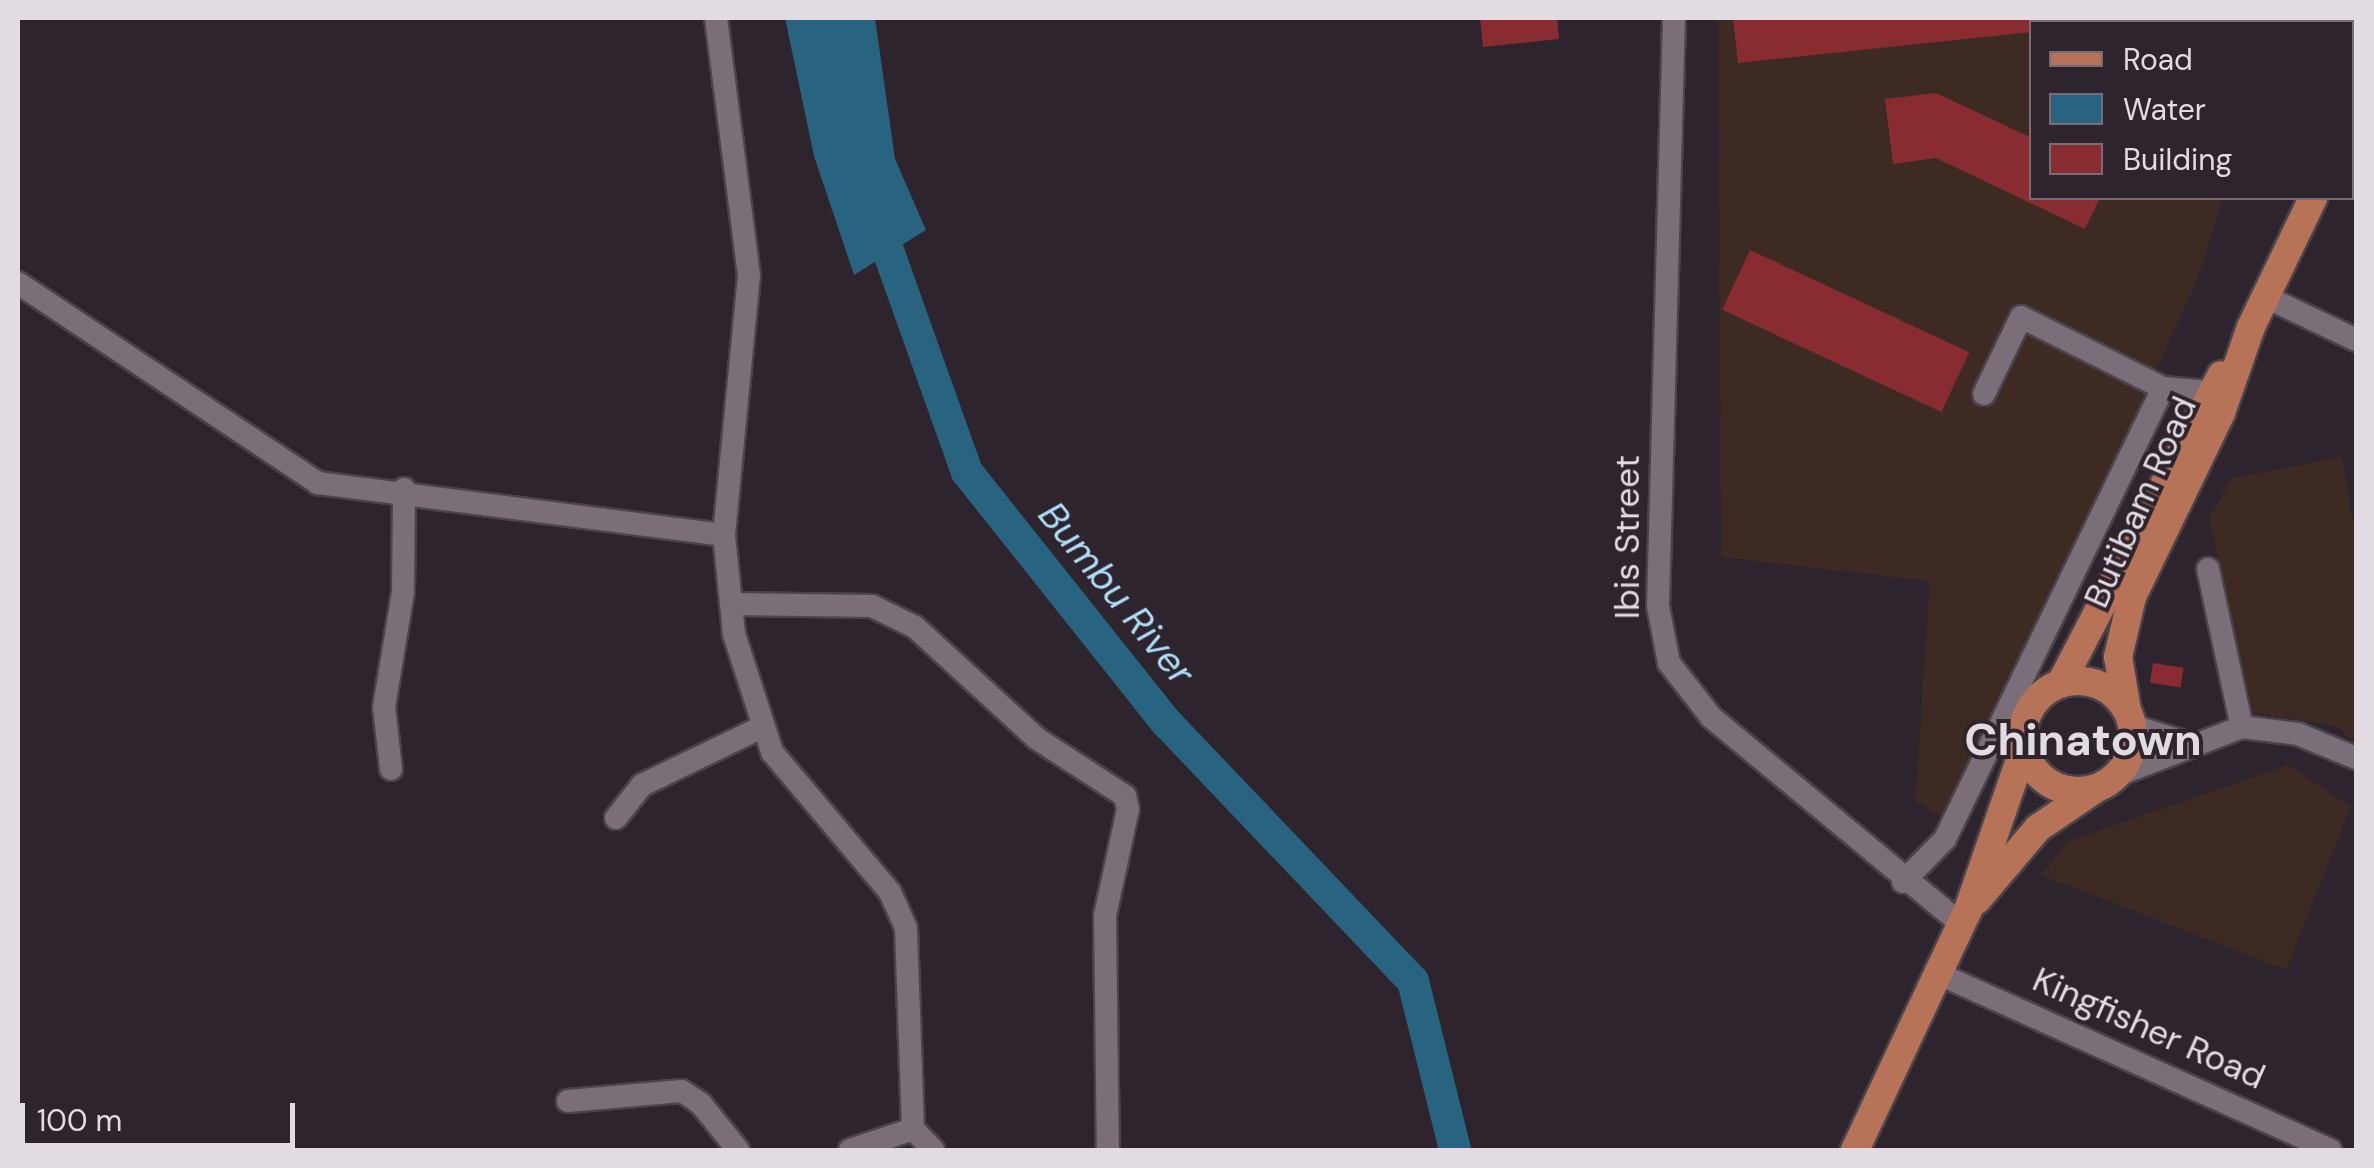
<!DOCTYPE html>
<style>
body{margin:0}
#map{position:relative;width:2374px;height:1168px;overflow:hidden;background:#2e242d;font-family:"DM Sans",sans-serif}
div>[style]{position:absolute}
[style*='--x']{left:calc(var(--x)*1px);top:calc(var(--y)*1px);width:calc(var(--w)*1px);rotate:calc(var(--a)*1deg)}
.commercial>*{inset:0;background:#3c2a23}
.water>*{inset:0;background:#28647f}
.river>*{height:32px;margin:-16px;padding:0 16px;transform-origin:16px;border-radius:16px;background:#28647f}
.building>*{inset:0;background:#882c31;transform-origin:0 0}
.roads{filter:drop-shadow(2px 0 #4b434a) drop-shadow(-2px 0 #4b434a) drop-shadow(0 2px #4b434a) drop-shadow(0 -2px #4b434a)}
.minor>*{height:22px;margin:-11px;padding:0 11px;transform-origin:11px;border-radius:11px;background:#7a6e79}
.major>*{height:28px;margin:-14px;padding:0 14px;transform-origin:14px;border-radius:14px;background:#b77358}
.major>.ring{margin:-14px;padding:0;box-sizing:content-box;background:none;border:28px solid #b77358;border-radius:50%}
span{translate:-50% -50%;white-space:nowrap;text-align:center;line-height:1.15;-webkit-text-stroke:8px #2e242d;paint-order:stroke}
.street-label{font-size:35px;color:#e2dbe1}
.water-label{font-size:38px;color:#addef8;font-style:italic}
.district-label{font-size:45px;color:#e2dbe1;font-weight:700}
.frame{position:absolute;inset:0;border:20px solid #e2dbe1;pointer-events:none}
.legend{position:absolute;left:2029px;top:20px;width:325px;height:180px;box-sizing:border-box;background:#2e242d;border:2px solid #766d75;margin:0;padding:12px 18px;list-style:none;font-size:30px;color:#e2dbe1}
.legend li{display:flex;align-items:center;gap:20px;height:50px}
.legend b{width:50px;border:2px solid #766d75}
.scale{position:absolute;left:20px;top:1103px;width:275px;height:45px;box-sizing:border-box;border:5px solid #e2dbe1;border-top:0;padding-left:12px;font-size:30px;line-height:35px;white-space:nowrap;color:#e2dbe1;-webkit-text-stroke:8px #2e242d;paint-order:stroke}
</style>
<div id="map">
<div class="commercial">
<div style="clip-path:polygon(1718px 18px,2122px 18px,2127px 22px,2032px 22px,2032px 198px,2223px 198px,2198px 278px,2093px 508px,1941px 816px,1915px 801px,1930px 581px,1721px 557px)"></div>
<div style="clip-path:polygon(2342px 457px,2356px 538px,2356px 744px,2337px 726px,2253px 713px,2209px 518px,2233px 478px)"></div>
<div style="clip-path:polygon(2288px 765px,2351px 807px,2286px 970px,2041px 875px,2069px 841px)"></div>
</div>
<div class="water">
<div style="clip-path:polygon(785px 18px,875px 18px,895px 159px,926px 230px,854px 275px,814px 156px)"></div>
</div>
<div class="river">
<div style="--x:875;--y:214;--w:274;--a:70.4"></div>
<div style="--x:967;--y:472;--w:321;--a:51.5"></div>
<div style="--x:1167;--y:723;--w:356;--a:46.4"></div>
<div style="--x:1413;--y:981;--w:174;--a:76"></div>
</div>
<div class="building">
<div style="clip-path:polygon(1480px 18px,1557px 18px,1559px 39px,1483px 47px)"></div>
<div style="clip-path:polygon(1733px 18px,2032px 18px,2032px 32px,1738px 63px)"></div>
<div style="clip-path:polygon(1936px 93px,2032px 138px,2032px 198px,2100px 198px,2085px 229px,1936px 158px,1893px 164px,1885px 99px)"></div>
<div style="left:1750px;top:250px;width:242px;height:66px;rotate:25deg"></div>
<div style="left:2153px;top:663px;width:31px;height:20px;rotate:9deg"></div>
</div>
<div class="roads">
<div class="minor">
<div style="--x:716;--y:18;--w:259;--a:82.7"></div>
<div style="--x:749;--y:275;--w:261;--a:95.5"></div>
<div style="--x:724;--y:535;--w:100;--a:84.2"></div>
<div style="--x:734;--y:634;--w:124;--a:72.1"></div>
<div style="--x:772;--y:752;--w:183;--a:49.9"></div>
<div style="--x:890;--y:892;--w:39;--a:66"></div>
<div style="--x:906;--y:928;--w:201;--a:88"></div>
<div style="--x:913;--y:1129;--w:29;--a:46"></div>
<div style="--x:1674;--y:18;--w:588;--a:91.56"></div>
<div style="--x:1658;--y:606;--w:58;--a:79.1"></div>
<div style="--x:1669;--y:663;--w:68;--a:52.1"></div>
<div style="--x:1711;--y:717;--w:325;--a:39.6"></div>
<div style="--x:2177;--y:18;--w:6;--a:45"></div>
<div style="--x:18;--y:283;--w:361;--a:33.7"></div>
<div style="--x:318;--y:483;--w:409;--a:7.3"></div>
<div style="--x:2266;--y:297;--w:100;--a:25.5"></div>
<div style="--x:1984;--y:394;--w:85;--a:-64.3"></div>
<div style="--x:2021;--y:317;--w:159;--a:26.6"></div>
<div style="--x:2208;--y:569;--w:162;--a:77.9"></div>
<div style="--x:732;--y:604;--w:140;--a:0.8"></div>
<div style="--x:872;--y:606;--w:48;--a:26"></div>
<div style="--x:915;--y:627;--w:164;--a:42.5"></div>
<div style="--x:1036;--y:738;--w:106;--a:33.1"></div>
<div style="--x:1125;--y:796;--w:13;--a:77"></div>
<div style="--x:1128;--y:809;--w:108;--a:102.2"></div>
<div style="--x:1105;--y:915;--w:235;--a:89.3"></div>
<div style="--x:2133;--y:726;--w:60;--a:17.5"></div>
<div style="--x:391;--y:769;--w:62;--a:-96.4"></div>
<div style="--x:384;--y:707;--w:117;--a:-80.6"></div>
<div style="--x:403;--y:592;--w:103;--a:-89.4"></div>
<div style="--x:2118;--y:775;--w:133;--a:-21.2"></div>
<div style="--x:2242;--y:727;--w:56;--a:7.1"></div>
<div style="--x:2298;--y:734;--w:63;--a:22.5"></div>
<div style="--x:616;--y:818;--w:42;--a:-51.8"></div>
<div style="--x:642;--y:785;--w:133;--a:-25.8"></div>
<div style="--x:1903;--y:882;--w:60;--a:-45.7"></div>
<div style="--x:1945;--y:839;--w:501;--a:-64.2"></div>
<div style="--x:2163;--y:388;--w:47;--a:4.9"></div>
<div style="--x:1937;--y:973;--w:431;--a:24.2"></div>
<div style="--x:568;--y:1101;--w:114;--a:-5"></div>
<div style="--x:682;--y:1091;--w:23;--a:34"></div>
<div style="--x:701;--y:1104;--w:59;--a:51.2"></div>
<div style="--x:850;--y:1150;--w:66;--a:-18.4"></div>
</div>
<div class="major">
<div style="--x:2352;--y:126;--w:11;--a:-68"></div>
<div class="ring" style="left:2023px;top:681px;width:82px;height:82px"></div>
<div style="--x:2061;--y:683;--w:347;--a:-62.5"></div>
<div style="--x:2127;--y:710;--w:54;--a:-99.6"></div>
<div style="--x:2118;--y:657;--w:62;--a:-76.9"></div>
<div style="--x:2132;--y:597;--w:204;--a:-64.2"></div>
<div style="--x:2221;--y:413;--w:91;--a:-70.8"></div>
<div style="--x:2251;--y:327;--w:143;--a:-64.3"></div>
<div style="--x:1977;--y:900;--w:94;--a:-49.7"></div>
<div style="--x:2038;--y:828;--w:68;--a:-34.2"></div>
<div style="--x:1855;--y:1150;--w:265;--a:-64.8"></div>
<div style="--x:1968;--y:910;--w:168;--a:-70.9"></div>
</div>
</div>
<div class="street-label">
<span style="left:2140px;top:502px;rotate:-66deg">Butibam Road</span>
<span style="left:1627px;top:537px;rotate:-90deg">Ibis Street</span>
<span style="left:2149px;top:1028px;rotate:24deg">Kingfisher Road</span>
</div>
<div class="water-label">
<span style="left:1116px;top:594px;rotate:51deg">Bumbu River</span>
</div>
<div class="district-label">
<span style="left:2083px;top:740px">Chinatown</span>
</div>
<div class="frame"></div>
<ul class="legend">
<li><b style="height:12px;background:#b77358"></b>Road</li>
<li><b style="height:28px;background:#28647f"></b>Water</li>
<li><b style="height:28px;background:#882c31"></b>Building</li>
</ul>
<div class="scale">100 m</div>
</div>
